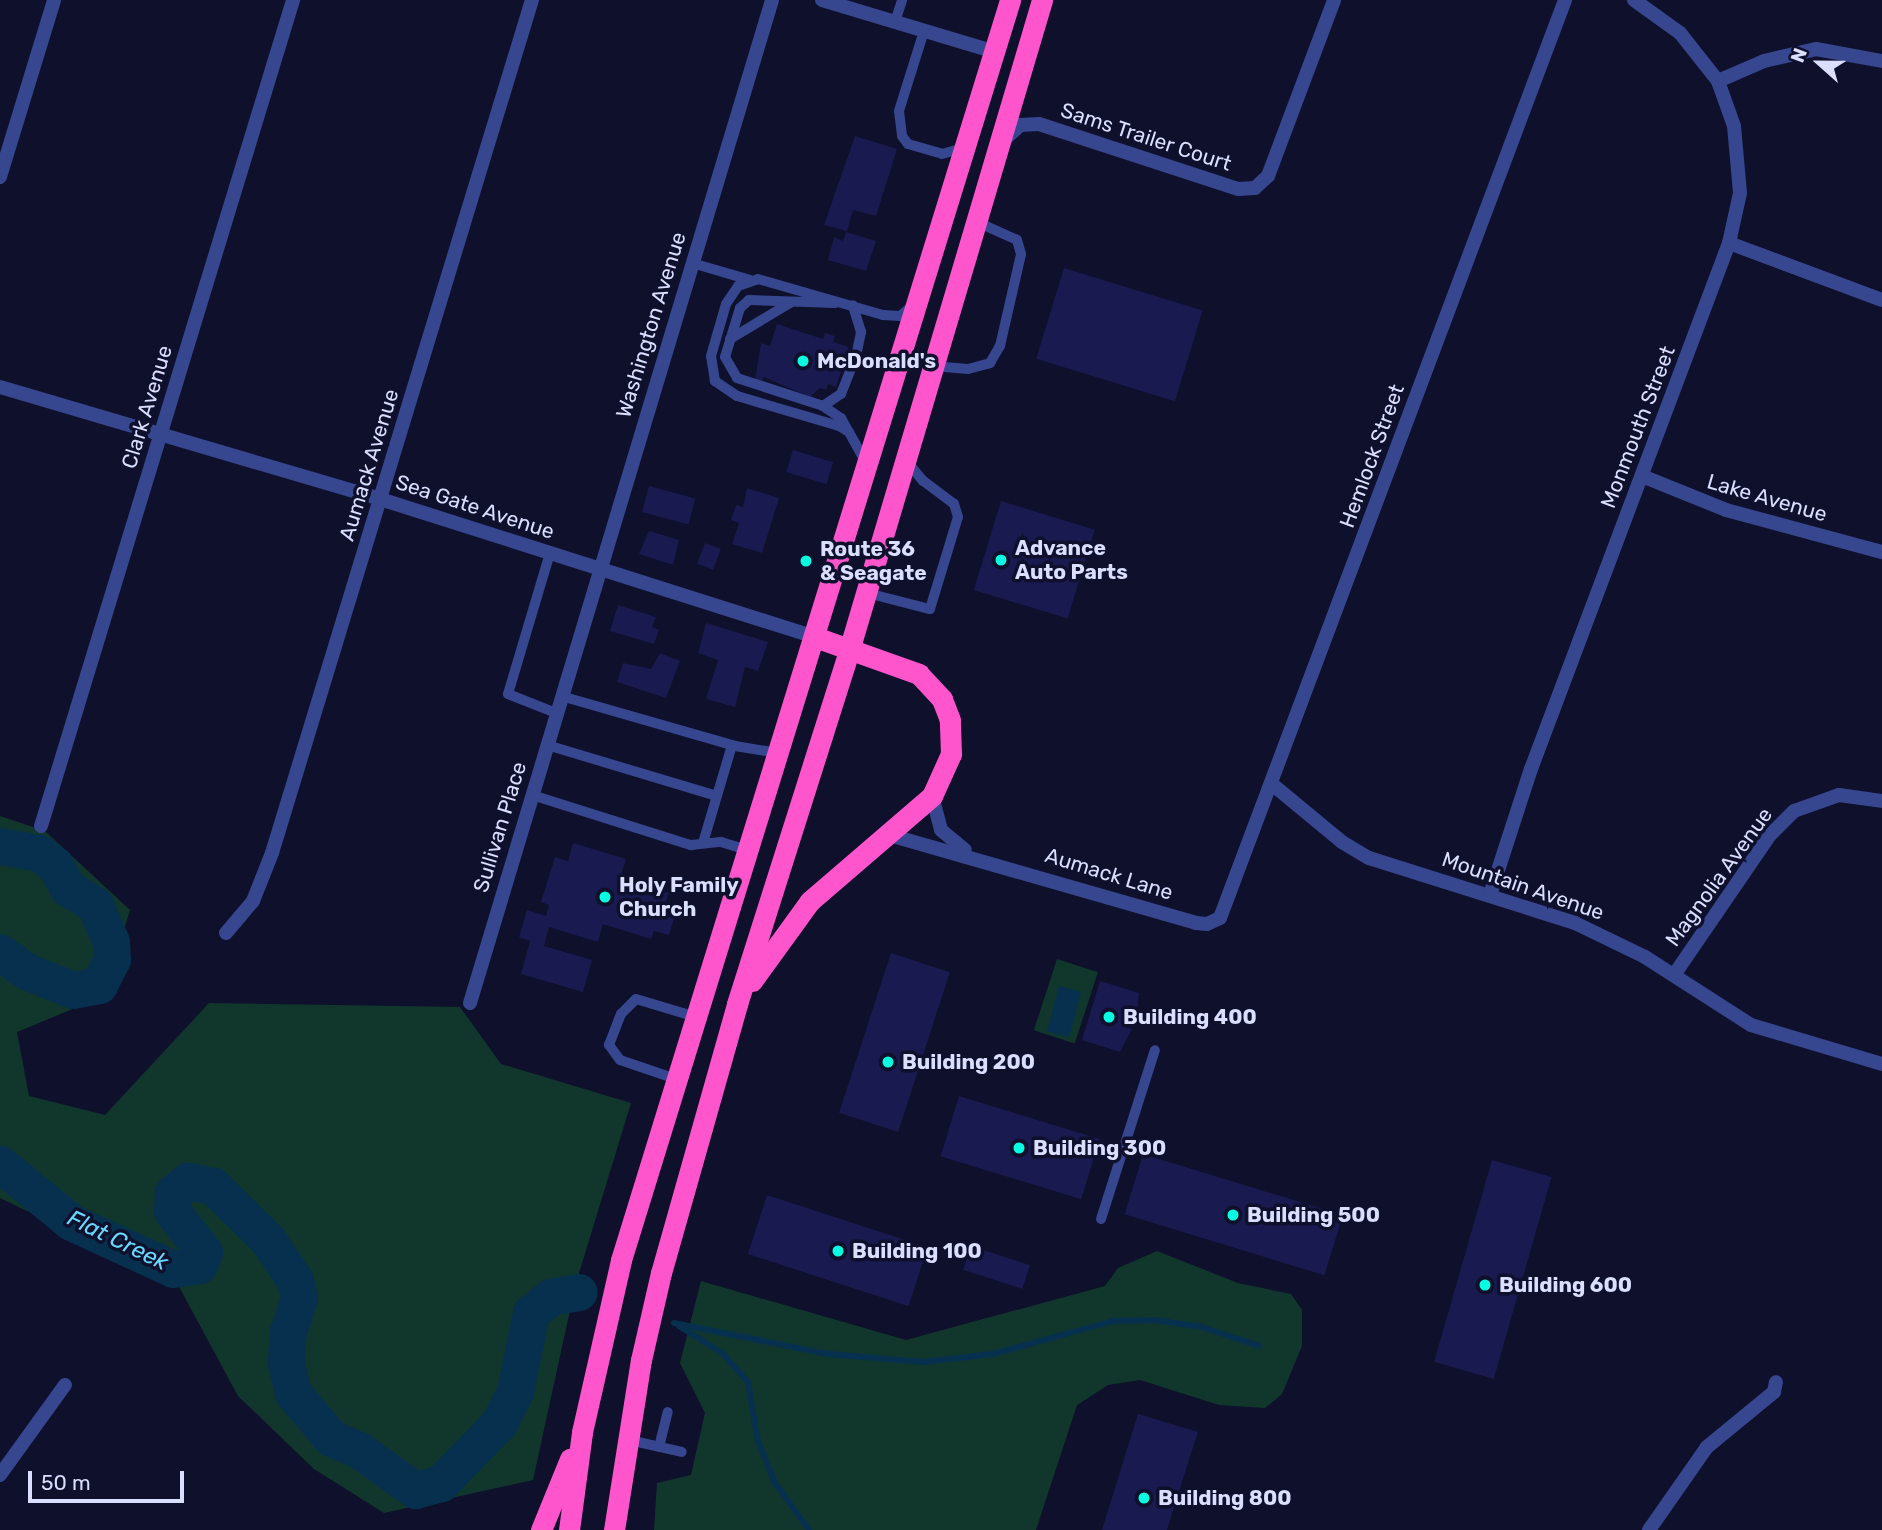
<!DOCTYPE html>
<style>
body{margin:0}
#map{position:relative;width:1882px;height:1530px;overflow:hidden;background:#0f102c;font-family:Rubik,sans-serif}
div>[style]{position:absolute}
[style*='--x']{left:calc(var(--x)*1px);top:calc(var(--y)*1px);width:calc(var(--w)*1px);rotate:calc(var(--a)*1deg)}
.green>*{inset:0;background:#11372d;transform-origin:0 0}
.water>*{inset:0;background:#06304e;transform-origin:0 0}
.stream>*{height:6px;margin:-3px;padding:0 3px;transform-origin:3px;border-radius:3px;background:#06304e}
.river>*{height:37px;margin:-18.5px;padding:0 18.5px;transform-origin:18.5px;border-radius:18.5px;background:#06304e}
.building>*{inset:0;background:#191a4f;transform-origin:0 0}
.lane>*{height:10px;margin:-5px;padding:0 5px;transform-origin:5px;border-radius:5px;background:#36468f}
.street>*{height:14px;margin:-7px;padding:0 7px;transform-origin:7px;border-radius:7px;background:#36468f}
.highway>*{height:21px;margin:-10.5px;padding:0 10.5px;transform-origin:10.5px;border-radius:10.5px;background:#f5c}
.dots>*{width:19px;height:19px;translate:-50% -50%;box-sizing:border-box;border:4px solid #0f102c;border-radius:50%}
span{translate:-50% -50%;white-space:nowrap;text-align:center;line-height:1.15;-webkit-text-stroke:7px #0f102c;paint-order:stroke}
.street-label{font-size:21px;color:#dadeff}
.poi-label{font-size:21px;color:#dadeff;font-weight:700}
.left{translate:0 -50%;text-align:left}
.water-label{font-size:23px;color:#68daff;font-style:italic}
.north{position:absolute;left:1784px;top:28px;width:70px;height:70px;-webkit-text-stroke:5px #0f102c;paint-order:stroke;rotate:291deg;font-size:19px;font-weight:700;line-height:28px;text-align:center;color:#dadeff}
.north::after{content:'';display:block;margin:auto;width:24px;height:32px;background:#dadeff;clip-path:polygon(50% 0,100% 100%,50% 72%,0 100%)}
.scale{position:absolute;left:28px;top:1471px;width:156px;height:32px;box-sizing:border-box;border:4px solid #dadeff;border-top:0;padding-left:9px;font-size:21px;line-height:24px;white-space:nowrap;color:#dadeff;-webkit-text-stroke:5px #0f102c;paint-order:stroke}
</style>
<div id="map">
<div class="green">
<div style="clip-path:polygon(0 816px,45px 831px,130px 910px,104px 996px,17px 1032px,29px 1096px,105px 1115px,209px 1003px,460px 1007px,501px 1064px,631px 1103px,576px 1283px,533px 1480px,384px 1513px,314px 1469px,238px 1396px,177px 1283px,0 1198px)"></div>
<div style="left:1057px;top:959px;width:43px;height:75px;rotate:18deg"></div>
<div style="clip-path:polygon(1157px 1251px,1238px 1283px,1291px 1294px,1302px 1310px,1302px 1346px,1282px 1394px,1265px 1408px,1219px 1405px,1140px 1380px,1108px 1385px,1077px 1405px,1036px 1530px,654px 1530px,657px 1483px,691px 1475px,705px 1413px,680px 1363px,701px 1281px,906px 1340px,1105px 1286px,1118px 1268px)"></div>
</div>
<div class="water">
<div style="left:1059px;top:986px;width:23px;height:47px;rotate:15deg"></div>
</div>
<div class="stream">
<div style="--x:674;--y:1323;--w:157;--a:11.4"></div>
<div style="--x:828;--y:1354;--w:95;--a:4.8"></div>
<div style="--x:923;--y:1362;--w:70;--a:-6.5"></div>
<div style="--x:993;--y:1354;--w:124;--a:-15.4"></div>
<div style="--x:1113;--y:1321;--w:41;--a:-1.4"></div>
<div style="--x:1154;--y:1320;--w:49;--a:8.3"></div>
<div style="--x:1202;--y:1327;--w:60;--a:18.4"></div>
<div style="--x:679;--y:1326;--w:51;--a:32.1"></div>
<div style="--x:722;--y:1353;--w:39;--a:48"></div>
<div style="--x:748;--y:1382;--w:60;--a:80.4"></div>
<div style="--x:758;--y:1441;--w:45;--a:68"></div>
<div style="--x:775;--y:1483;--w:58;--a:54.1"></div>
</div>
<div class="river">
<div style="--x:0;--y:846;--w:40;--a:10"></div>
<div style="--x:39;--y:853;--w:20;--a:37"></div>
<div style="--x:55;--y:865;--w:26;--a:61"></div>
<div style="--x:68;--y:888;--w:32;--a:32"></div>
<div style="--x:95;--y:905;--w:40;--a:66.6"></div>
<div style="--x:111;--y:942;--w:17;--a:87"></div>
<div style="--x:112;--y:959;--w:29;--a:117"></div>
<div style="--x:99;--y:985;--w:26;--a:169"></div>
<div style="--x:73;--y:990;--w:51;--a:-158"></div>
<div style="--x:26;--y:971;--w:32;--a:-144"></div>
<div style="--x:0;--y:1164;--w:92;--a:39.2"></div>
<div style="--x:71;--y:1222;--w:112;--a:24.7"></div>
<div style="--x:173;--y:1269;--w:26;--a:-9"></div>
<div style="--x:199;--y:1265;--w:14;--a:-69"></div>
<div style="--x:204;--y:1252;--w:52;--a:-128"></div>
<div style="--x:172;--y:1211;--w:18;--a:-87"></div>
<div style="--x:173;--y:1193;--w:19;--a:-39"></div>
<div style="--x:188;--y:1181;--w:25;--a:11"></div>
<div style="--x:213;--y:1186;--w:77;--a:44.5"></div>
<div style="--x:268;--y:1240;--w:48;--a:56"></div>
<div style="--x:295;--y:1280;--w:18;--a:77"></div>
<div style="--x:299;--y:1298;--w:35;--a:108"></div>
<div style="--x:288;--y:1331;--w:32;--a:94"></div>
<div style="--x:286;--y:1363;--w:31;--a:77"></div>
<div style="--x:293;--y:1393;--w:59;--a:49.8"></div>
<div style="--x:331;--y:1438;--w:30;--a:23"></div>
<div style="--x:359;--y:1450;--w:69;--a:35.5"></div>
<div style="--x:415;--y:1490;--w:27;--a:-15"></div>
<div style="--x:441;--y:1483;--w:83;--a:-46"></div>
<div style="--x:499;--y:1423;--w:36;--a:-63"></div>
<div style="--x:515;--y:1391;--w:80;--a:-78.4"></div>
<div style="--x:531;--y:1313;--w:25;--a:-40"></div>
<div style="--x:550;--y:1297;--w:29;--a:-10"></div>
</div>
<div class="building">
<div style="clip-path:polygon(855px 136px,897px 149px,876px 216px,853px 210px,847px 231px,824px 225px)"></div>
<div style="clip-path:polygon(846px 232px,876px 241px,866px 271px,828px 260px,834px 237px,843px 241px)"></div>
<div style="left:1064px;top:268px;width:145px;height:95px;rotate:17deg"></div>
<div style="clip-path:polygon(777px 324px,823px 339px,825px 333px,835px 336px,833px 342px,849px 347px,836px 387px,828px 384px,826px 390px,820px 388px,810px 397px,764px 377px,762px 382px,755px 380px,761px 343px,770px 346px)"></div>
<div style="left:793px;top:450px;width:42px;height:23px;rotate:17deg"></div>
<div style="left:649px;top:486px;width:48px;height:27px;rotate:15deg"></div>
<div style="clip-path:polygon(747px 488px,779px 498px,762px 553px,732px 544px,739px 523px,731px 520px,736px 505px,743px 507px)"></div>
<div style="left:1001px;top:501px;width:98px;height:93px;rotate:17deg"></div>
<div style="clip-path:polygon(649px 531px,679px 540px,673px 565px,639px 554px)"></div>
<div style="left:705px;top:543px;width:17px;height:22px;rotate:21deg"></div>
<div style="clip-path:polygon(618px 605px,656px 617px,652px 627px,659px 630px,654px 644px,610px 631px)"></div>
<div style="clip-path:polygon(706px 623px,768px 642px,758px 671px,745px 667px,735px 707px,706px 699px,718px 660px,698px 653px)"></div>
<div style="clip-path:polygon(660px 653px,680px 661px,666px 698px,617px 682px,623px 663px,651px 669px)"></div>
<div style="clip-path:polygon(573px 843px,626px 859px,620px 877px,669px 893px,666px 901px,678px 905px,669px 935px,654px 931px,651px 939px,603px 924px,598px 942px,549px 927px,544px 946px,592px 960px,583px 992px,521px 974px,530px 941px,519px 937px,527px 910px,546px 916px,549px 905px,541px 902px,555px 857px,568px 861px)"></div>
<div style="left:891px;top:953px;width:62px;height:168px;rotate:18deg"></div>
<div style="clip-path:polygon(1100px 981px,1139px 993px,1136px 1018px,1129px 1016px,1126px 1027px,1132px 1029px,1120px 1052px,1082px 1040px)"></div>
<div style="left:959px;top:1096px;width:147px;height:63px;rotate:17deg"></div>
<div style="left:1143px;top:1154px;width:209px;height:63px;rotate:17deg"></div>
<div style="left:1492px;top:1160px;width:62px;height:210px;rotate:16deg"></div>
<div style="left:767px;top:1195px;width:169px;height:62px;rotate:18deg"></div>
<div style="left:971px;top:1246px;width:62px;height:25px;rotate:18deg"></div>
<div style="clip-path:polygon(1138px 1414px,1198px 1432px,1187px 1466px,1167px 1530px,1102px 1530px)"></div>
</div>
<div class="lane">
<div style="--x:895;--y:22;--w:23;--a:-72"></div>
<div style="--x:924;--y:31;--w:84;--a:107.4"></div>
<div style="--x:899;--y:111;--w:25;--a:83"></div>
<div style="--x:902;--y:136;--w:10;--a:53"></div>
<div style="--x:908;--y:144;--w:35;--a:16"></div>
<div style="--x:942;--y:154;--w:19;--a:-16"></div>
<div style="--x:692;--y:263;--w:60;--a:16.3"></div>
<div style="--x:835;--y:303;--w:86;--a:-178"></div>
<div style="--x:749;--y:300;--w:12;--a:138"></div>
<div style="--x:740;--y:308;--w:51;--a:107"></div>
<div style="--x:725;--y:357;--w:24;--a:60"></div>
<div style="--x:737;--y:378;--w:90;--a:18"></div>
<div style="--x:823;--y:406;--w:22;--a:34"></div>
<div style="--x:841;--y:418;--w:13;--a:61"></div>
<div style="--x:730;--y:339;--w:70;--a:-31"></div>
<div style="--x:933;--y:366;--w:35;--a:5"></div>
<div style="--x:968;--y:369;--w:23;--a:-15"></div>
<div style="--x:990;--y:363;--w:20;--a:-60"></div>
<div style="--x:1000;--y:346;--w:94;--a:-77.1"></div>
<div style="--x:1021;--y:254;--w:15;--a:-106"></div>
<div style="--x:1017;--y:240;--w:46;--a:-155.7"></div>
<div style="--x:823;--y:406;--w:22;--a:-34"></div>
<div style="--x:841;--y:394;--w:41;--a:-68.5"></div>
<div style="--x:856;--y:356;--w:25;--a:-78"></div>
<div style="--x:861;--y:332;--w:28;--a:-107"></div>
<div style="--x:865;--y:461;--w:33;--a:-119"></div>
<div style="--x:849;--y:432;--w:12;--a:-149"></div>
<div style="--x:839;--y:426;--w:106;--a:-163.6"></div>
<div style="--x:737;--y:396;--w:27;--a:-146"></div>
<div style="--x:715;--y:381;--w:25;--a:-99"></div>
<div style="--x:711;--y:356;--w:54;--a:-73.9"></div>
<div style="--x:726;--y:304;--w:22;--a:-56"></div>
<div style="--x:738;--y:286;--w:21;--a:-19"></div>
<div style="--x:758;--y:279;--w:130;--a:16.1"></div>
<div style="--x:883;--y:315;--w:17;--a:3"></div>
<div style="--x:900;--y:316;--w:16;--a:-40"></div>
<div style="--x:550;--y:553;--w:147;--a:106.6"></div>
<div style="--x:508;--y:694;--w:52;--a:21.6"></div>
<div style="--x:867;--y:593;--w:65;--a:14.3"></div>
<div style="--x:930;--y:609;--w:96;--a:-73.1"></div>
<div style="--x:958;--y:517;--w:14;--a:-107"></div>
<div style="--x:954;--y:504;--w:39;--a:-143"></div>
<div style="--x:923;--y:481;--w:26;--a:-129"></div>
<div style="--x:561;--y:696;--w:181;--a:16"></div>
<div style="--x:735;--y:746;--w:44;--a:9.2"></div>
<div style="--x:547;--y:745;--w:177;--a:16.7"></div>
<div style="--x:532;--y:795;--w:167;--a:17.5"></div>
<div style="--x:691;--y:845;--w:30;--a:-6"></div>
<div style="--x:721;--y:842;--w:27;--a:17"></div>
<div style="--x:703;--y:843;--w:102;--a:-73.5"></div>
<div style="--x:676;--y:1079;--w:59;--a:-161.3"></div>
<div style="--x:620;--y:1060;--w:19;--a:-126"></div>
<div style="--x:609;--y:1045;--w:33;--a:-69"></div>
<div style="--x:621;--y:1014;--w:21;--a:-45"></div>
<div style="--x:636;--y:999;--w:63;--a:16.7"></div>
<div style="--x:1101;--y:1219;--w:177;--a:-72.3"></div>
<div style="--x:629;--y:1440;--w:54;--a:12.8"></div>
<div style="--x:659;--y:1447;--w:36;--a:-76"></div>
</div>
<div class="street">
<div style="--x:822;--y:0;--w:181;--a:16.7"></div>
<div style="--x:1718;--y:81;--w:50;--a:-23.5"></div>
<div style="--x:1764;--y:61;--w:53;--a:-13"></div>
<div style="--x:1816;--y:49;--w:67;--a:10.3"></div>
<div style="--x:1003;--y:141;--w:23;--a:-43"></div>
<div style="--x:1020;--y:125;--w:19;--a:-3"></div>
<div style="--x:1039;--y:124;--w:209;--a:18.1"></div>
<div style="--x:1238;--y:189;--w:17;--a:-3"></div>
<div style="--x:1255;--y:188;--w:18;--a:-43"></div>
<div style="--x:1268;--y:176;--w:188;--a:-69.4"></div>
<div style="--x:0;--y:177;--w:185;--a:-73"></div>
<div style="--x:1729;--y:243;--w:163;--a:20.4"></div>
<div style="--x:0;--y:387;--w:396;--a:16.4"></div>
<div style="--x:380;--y:499;--w:456;--a:17.6"></div>
<div style="--x:1642;--y:476;--w:91;--a:22"></div>
<div style="--x:1726;--y:510;--w:162;--a:15.1"></div>
<div style="--x:1273;--y:785;--w:89;--a:39.6"></div>
<div style="--x:1342;--y:842;--w:31;--a:31"></div>
<div style="--x:1369;--y:858;--w:216;--a:17.5"></div>
<div style="--x:1575;--y:923;--w:78;--a:25.9"></div>
<div style="--x:1645;--y:957;--w:126;--a:32.7"></div>
<div style="--x:1751;--y:1025;--w:137;--a:16.6"></div>
<div style="--x:932;--y:796;--w:35;--a:75"></div>
<div style="--x:941;--y:830;--w:31;--a:40"></div>
<div style="--x:41;--y:826;--w:864;--a:-73.03"></div>
<div style="--x:886;--y:834;--w:323;--a:16"></div>
<div style="--x:1196;--y:923;--w:11;--a:5"></div>
<div style="--x:1207;--y:924;--w:14;--a:-25"></div>
<div style="--x:1220;--y:918;--w:981;--a:-69.4"></div>
<div style="--x:1490;--y:895;--w:133;--a:-72"></div>
<div style="--x:1531;--y:769;--w:562;--a:-69.37"></div>
<div style="--x:1729;--y:243;--w:51;--a:-77.6"></div>
<div style="--x:1740;--y:193;--w:67;--a:-95.1"></div>
<div style="--x:1734;--y:126;--w:48;--a:-109.6"></div>
<div style="--x:1718;--y:81;--w:61;--a:-128.4"></div>
<div style="--x:1680;--y:33;--w:57;--a:-144.3"></div>
<div style="--x:226;--y:933;--w:42;--a:-49.8"></div>
<div style="--x:253;--y:901;--w:52;--a:-68.4"></div>
<div style="--x:272;--y:853;--w:892;--a:-73.05"></div>
<div style="--x:1674;--y:975;--w:170;--a:-55.6"></div>
<div style="--x:1770;--y:835;--w:34;--a:-45"></div>
<div style="--x:1794;--y:811;--w:48;--a:-19.6"></div>
<div style="--x:1839;--y:795;--w:43;--a:7.9"></div>
<div style="--x:470;--y:1003;--w:1047;--a:-73.24"></div>
<div style="--x:0;--y:1475;--w:111;--a:-54.2"></div>
<div style="--x:1649;--y:1530;--w:101;--a:-55.1"></div>
<div style="--x:1707;--y:1447;--w:87;--a:-39.4"></div>
<div style="--x:1774;--y:1392;--w:10;--a:-79"></div>
</div>
<div class="highway">
<div style="--x:752;--y:981;--w:99;--a:-54.1"></div>
<div style="--x:810;--y:901;--w:161;--a:-40.7"></div>
<div style="--x:932;--y:796;--w:46;--a:-65.7"></div>
<div style="--x:951;--y:754;--w:34;--a:-92"></div>
<div style="--x:950;--y:720;--w:22;--a:-111"></div>
<div style="--x:942;--y:699;--w:34;--a:-133"></div>
<div style="--x:919;--y:674;--w:110;--a:-160.4"></div>
<div style="--x:541;--y:1530;--w:77;--a:-67.8"></div>
<div style="--x:569;--y:1530;--w:99;--a:-82.4"></div>
<div style="--x:582;--y:1432;--w:176;--a:-77.2"></div>
<div style="--x:621;--y:1260;--w:1319;--a:-72.84"></div>
<div style="--x:614;--y:1530;--w:172;--a:-81"></div>
<div style="--x:641;--y:1360;--w:89;--a:-77.1"></div>
<div style="--x:661;--y:1273;--w:280;--a:-74.2"></div>
<div style="--x:737;--y:1004;--w:374;--a:-72.4"></div>
<div style="--x:850;--y:647;--w:675;--a:-73.47"></div>
</div>
<div class="dots">
<div style="left:803px;top:361px;background:#06ffe1"></div>
<div style="left:1001px;top:560px;background:#06ffe1"></div>
<div style="left:806px;top:561px;background:#06ffe1"></div>
<div style="left:605px;top:897px;background:#06ffe1"></div>
<div style="left:1109px;top:1017px;background:#06ffe1"></div>
<div style="left:888px;top:1062px;background:#06ffe1"></div>
<div style="left:1019px;top:1148px;background:#06ffe1"></div>
<div style="left:1233px;top:1215px;background:#06ffe1"></div>
<div style="left:838px;top:1251px;background:#06ffe1"></div>
<div style="left:1485px;top:1285px;background:#06ffe1"></div>
<div style="left:1144px;top:1498px;background:#06ffe1"></div>
</div>
<div class="street-label">
<span style="left:1146px;top:137px;rotate:18deg">Sams Trailer Court</span>
<span style="left:651px;top:325px;rotate:-73deg">Washington Avenue</span>
<span style="left:147px;top:407px;rotate:-73deg">Clark Avenue</span>
<span style="left:1638px;top:427px;rotate:-69deg">Monmouth Street</span>
<span style="left:1372px;top:456px;rotate:-70deg">Hemlock Street</span>
<span style="left:369px;top:465px;rotate:-73deg">Aumack Avenue</span>
<span style="left:1767px;top:498px;rotate:16deg">Lake Avenue</span>
<span style="left:475px;top:507px;rotate:18deg">Sea Gate Avenue</span>
<span style="left:500px;top:827px;rotate:-73deg">Sullivan Place</span>
<span style="left:1109px;top:874px;rotate:17deg">Aumack Lane</span>
<span style="left:1719px;top:877px;rotate:-54deg">Magnolia Avenue</span>
<span style="left:1523px;top:886px;rotate:19deg">Mountain Avenue</span>
</div>
<div class="poi-label">
<span class="left" style="left:817px;top:361px">McDonald's</span>
<span class="left" style="left:1015px;top:560px">Advance<br>Auto Parts</span>
<span class="left" style="left:820px;top:561px">Route 36<br>&amp; Seagate</span>
<span class="left" style="left:619px;top:897px">Holy Family<br>Church</span>
<span class="left" style="left:1123px;top:1017px">Building 400</span>
<span class="left" style="left:902px;top:1062px">Building 200</span>
<span class="left" style="left:1033px;top:1148px">Building 300</span>
<span class="left" style="left:1247px;top:1215px">Building 500</span>
<span class="left" style="left:852px;top:1251px">Building 100</span>
<span class="left" style="left:1499px;top:1285px">Building 600</span>
<span class="left" style="left:1158px;top:1498px">Building 800</span>
</div>
<div class="water-label">
<span style="left:118px;top:1240px;rotate:26deg">Flat Creek</span>
</div>
<div class="north">N</div>
<div class="scale">50 m</div>
</div>
